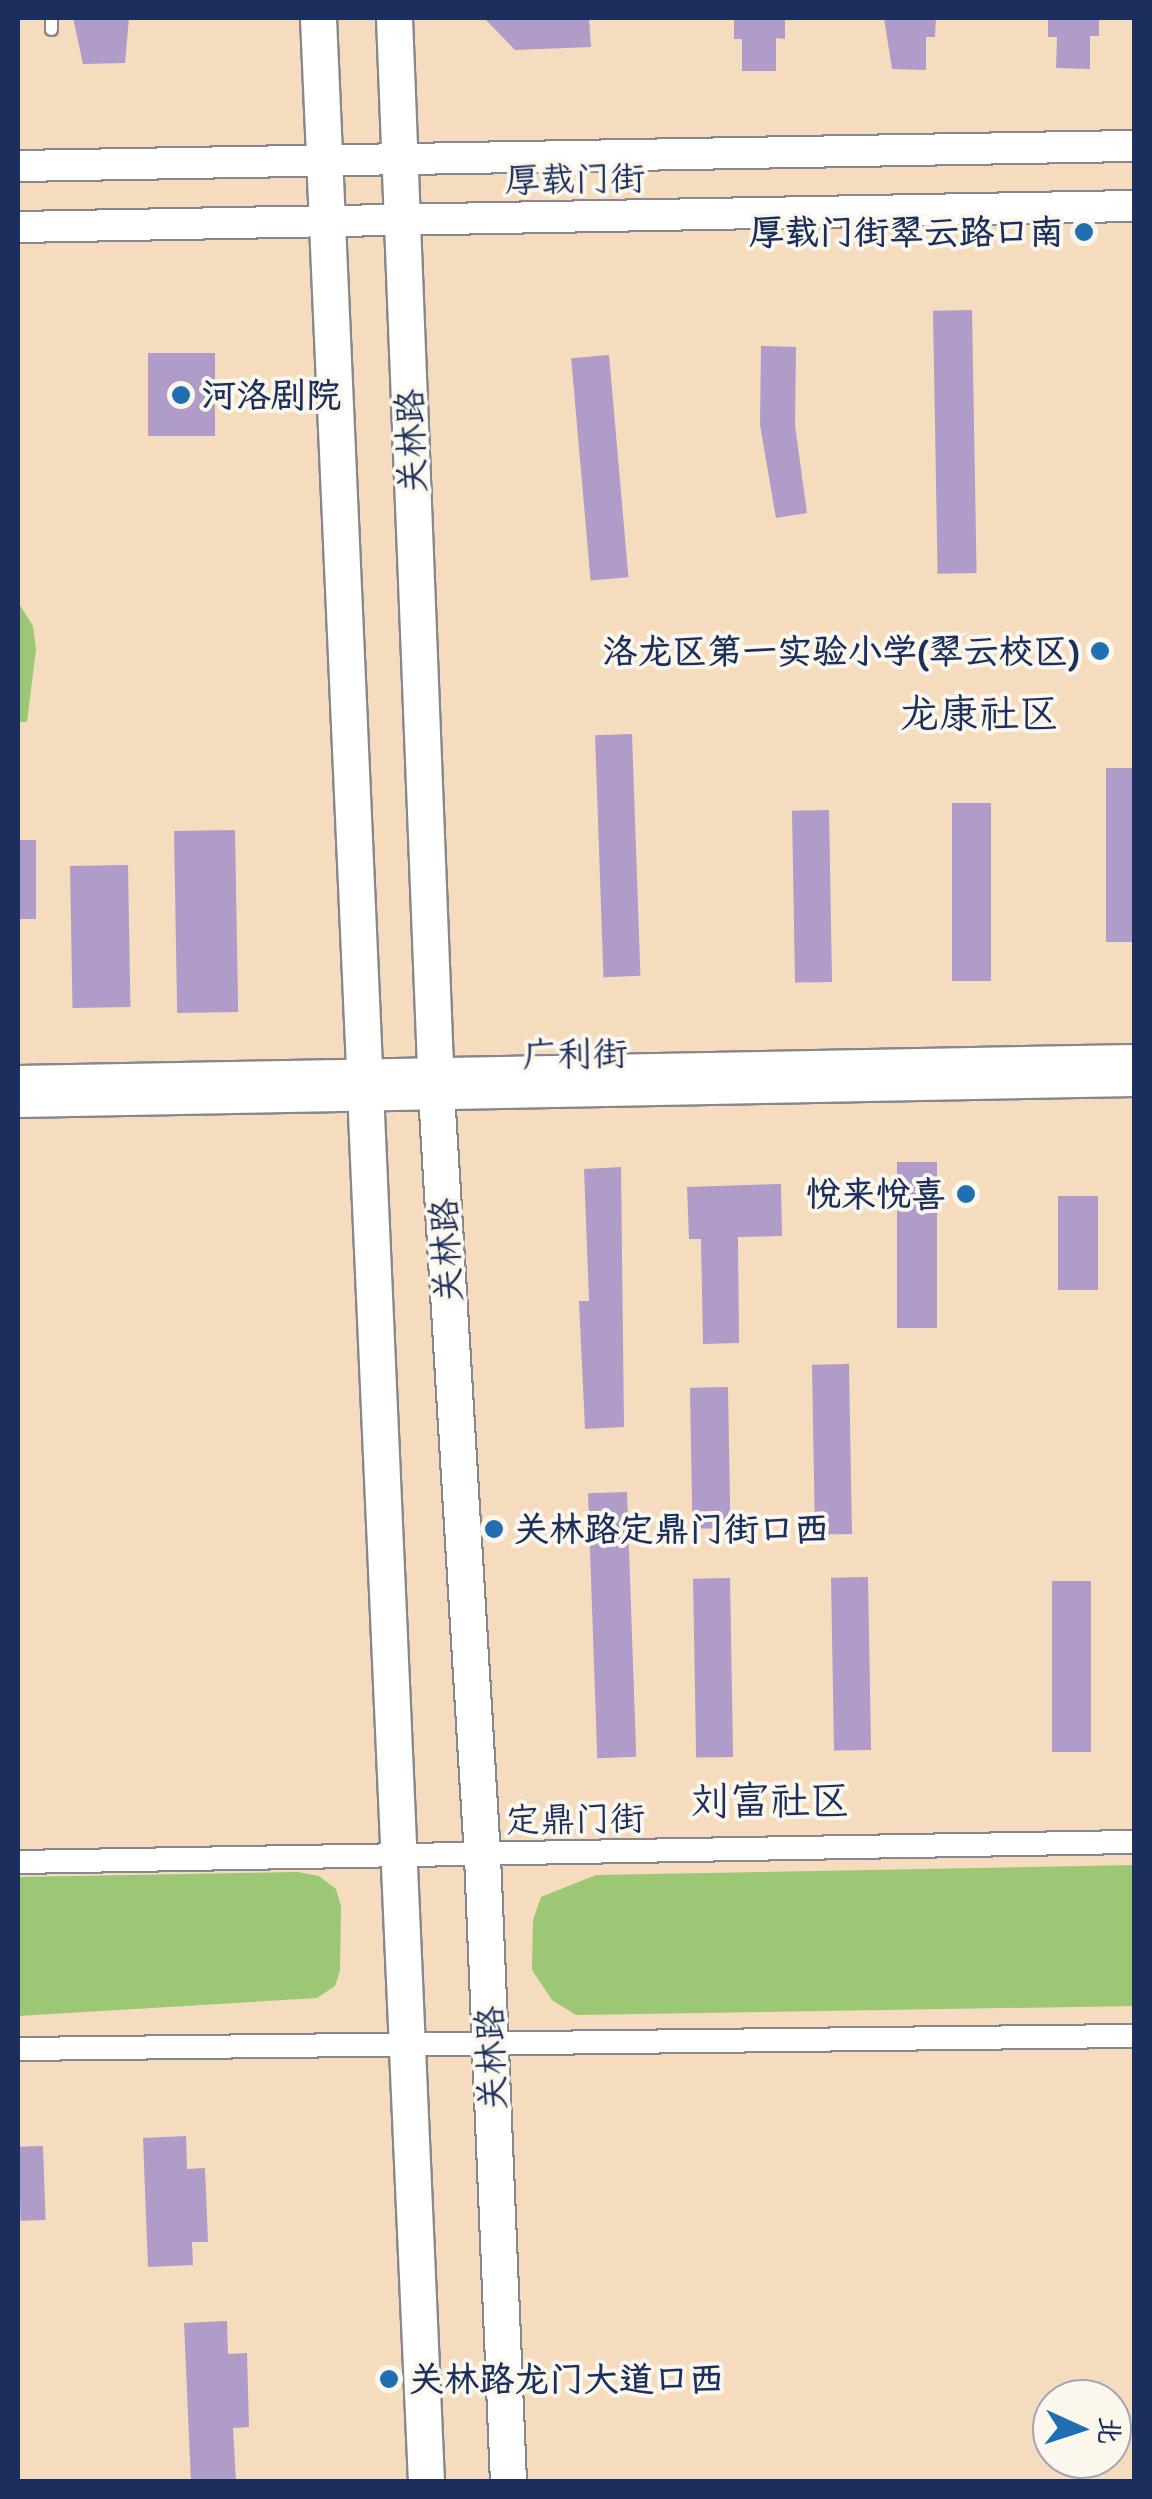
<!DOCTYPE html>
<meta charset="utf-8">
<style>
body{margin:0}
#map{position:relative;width:1152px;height:2499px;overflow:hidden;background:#f5dcbf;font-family:Itim,"LXGW WenKai TC",sans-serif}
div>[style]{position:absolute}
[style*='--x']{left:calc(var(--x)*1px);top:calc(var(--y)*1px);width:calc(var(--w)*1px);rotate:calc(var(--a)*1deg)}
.green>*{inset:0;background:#9cc774}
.building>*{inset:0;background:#af9cc8;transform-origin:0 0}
.roads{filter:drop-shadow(2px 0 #88868e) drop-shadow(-2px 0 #88868e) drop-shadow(0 2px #88868e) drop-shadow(0 -2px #88868e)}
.service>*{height:11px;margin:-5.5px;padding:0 5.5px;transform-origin:5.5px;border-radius:5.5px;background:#fff}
.minor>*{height:22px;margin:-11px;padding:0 11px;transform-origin:11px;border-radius:11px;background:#fff}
.tertiary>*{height:28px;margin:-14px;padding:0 14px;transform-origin:14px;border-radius:14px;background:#fff}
.secondary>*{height:30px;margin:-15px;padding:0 15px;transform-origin:15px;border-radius:15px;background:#fff}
.primary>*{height:35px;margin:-17.5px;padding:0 17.5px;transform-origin:17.5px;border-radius:17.5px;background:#fff}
.dots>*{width:28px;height:28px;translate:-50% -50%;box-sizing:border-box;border:5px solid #fbf7ec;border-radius:50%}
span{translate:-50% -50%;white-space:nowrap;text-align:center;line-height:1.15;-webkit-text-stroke:8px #fbf7ec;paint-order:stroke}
.street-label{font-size:35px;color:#1b2f5e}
.poi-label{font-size:35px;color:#1b2f5e;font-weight:700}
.right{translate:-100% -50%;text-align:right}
.left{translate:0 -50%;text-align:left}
.quarter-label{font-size:40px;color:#1b2f5e}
.frame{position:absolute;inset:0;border:20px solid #1b2f5e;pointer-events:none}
.north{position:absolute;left:1032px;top:2379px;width:100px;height:100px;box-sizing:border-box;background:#fbf7ec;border:2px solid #a1a7b3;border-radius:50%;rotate:93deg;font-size:28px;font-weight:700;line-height:40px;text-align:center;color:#1b2f5e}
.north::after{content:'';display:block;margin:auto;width:35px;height:45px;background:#1f6fb2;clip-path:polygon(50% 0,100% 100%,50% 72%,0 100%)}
</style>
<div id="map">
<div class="green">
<div style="clip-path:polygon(18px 602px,33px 626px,36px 649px,27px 722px,18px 722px)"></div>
<div style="clip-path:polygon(1134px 1865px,1134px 2006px,576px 2015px,552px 2000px,532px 1970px,533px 1920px,541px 1897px,596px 1875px)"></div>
<div style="clip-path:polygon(298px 1872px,319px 1876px,336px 1889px,341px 1906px,340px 1971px,335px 1986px,317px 1998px,18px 2016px,18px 1877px)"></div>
</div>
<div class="building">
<div style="clip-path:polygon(73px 18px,129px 18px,125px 63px,83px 64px)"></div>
<div style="clip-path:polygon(484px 18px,589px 18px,591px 47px,515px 50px)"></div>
<div style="clip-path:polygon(734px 18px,785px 18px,785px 39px,776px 38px,776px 71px,742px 71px,742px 39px,734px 39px)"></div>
<div style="clip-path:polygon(884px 18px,936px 18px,935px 37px,926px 37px,926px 70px,892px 69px)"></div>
<div style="clip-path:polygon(1048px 18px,1099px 18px,1099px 36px,1090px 36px,1090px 69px,1056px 68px,1057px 37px,1048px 37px)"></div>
<div style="left:972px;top:310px;width:263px;height:39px;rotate:89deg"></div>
<div style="clip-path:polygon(761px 346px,796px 347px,795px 425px,807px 513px,776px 518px,760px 425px)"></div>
<div style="left:148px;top:353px;width:67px;height:83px"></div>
<div style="left:609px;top:355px;width:223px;height:38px;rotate:85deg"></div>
<div style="left:632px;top:734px;width:242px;height:37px;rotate:88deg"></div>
<div style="left:1106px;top:768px;width:28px;height:174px"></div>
<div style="left:952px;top:803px;width:39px;height:178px"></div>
<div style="left:829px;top:810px;width:172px;height:37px;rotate:89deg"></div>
<div style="left:235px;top:830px;width:182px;height:61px;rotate:89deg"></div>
<div style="left:18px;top:840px;width:18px;height:79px"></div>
<div style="left:128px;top:865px;width:142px;height:58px;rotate:89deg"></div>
<div style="left:897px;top:1162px;width:40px;height:166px"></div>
<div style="clip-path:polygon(621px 1167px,624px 1427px,585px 1429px,579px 1301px,589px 1301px,584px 1169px)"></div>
<div style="clip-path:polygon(781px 1184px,782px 1236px,738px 1237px,739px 1343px,703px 1344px,701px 1239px,689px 1239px,687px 1187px)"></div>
<div style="left:1058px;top:1196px;width:40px;height:94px"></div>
<div style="left:849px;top:1364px;width:170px;height:37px;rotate:89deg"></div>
<div style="left:728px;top:1387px;width:141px;height:38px;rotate:89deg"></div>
<div style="left:627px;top:1492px;width:265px;height:39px;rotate:88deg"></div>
<div style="left:868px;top:1577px;width:173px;height:37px;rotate:89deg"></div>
<div style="left:730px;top:1578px;width:179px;height:37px;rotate:89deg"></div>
<div style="left:1052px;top:1581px;width:39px;height:171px"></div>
<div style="clip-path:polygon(186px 2136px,187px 2169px,205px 2168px,208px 2242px,192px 2242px,193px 2265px,148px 2267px,143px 2138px)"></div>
<div style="left:43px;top:2146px;width:74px;height:25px;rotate:88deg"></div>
<div style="clip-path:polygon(227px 2321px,228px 2354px,247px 2353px,249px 2427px,233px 2428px,236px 2482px,191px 2482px,184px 2323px)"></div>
</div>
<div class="roads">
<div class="service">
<div style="--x:51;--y:18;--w:11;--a:90"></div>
</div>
<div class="minor">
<div style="--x:18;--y:1862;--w:1116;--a:-1.03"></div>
<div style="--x:18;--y:2049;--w:1116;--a:-0.67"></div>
</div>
<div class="tertiary">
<div style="--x:18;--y:1080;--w:1116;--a:-1.08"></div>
<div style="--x:18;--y:1103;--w:1116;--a:-1.08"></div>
</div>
<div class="secondary">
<div style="--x:18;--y:166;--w:1116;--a:-1.03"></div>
<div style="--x:18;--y:227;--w:1116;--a:-1.08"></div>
</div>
<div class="primary">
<div style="--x:318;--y:18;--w:2466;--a:87.49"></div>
<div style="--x:394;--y:18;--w:1076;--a:87.76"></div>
<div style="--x:436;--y:1093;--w:764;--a:86.55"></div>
<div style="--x:482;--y:1856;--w:627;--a:87.62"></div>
</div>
</div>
<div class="dots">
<div style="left:1084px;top:232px;background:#1f6fb2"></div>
<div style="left:181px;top:395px;background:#1f6fb2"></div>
<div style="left:1100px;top:651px;background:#1f6fb2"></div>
<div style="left:966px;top:1194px;background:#1f6fb2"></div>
<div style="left:494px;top:1529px;background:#1f6fb2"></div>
<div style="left:389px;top:2379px;background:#1f6fb2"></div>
</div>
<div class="street-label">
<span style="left:575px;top:179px;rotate:-1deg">厚载门街</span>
<span style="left:411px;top:441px;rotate:-92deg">关林路</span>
<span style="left:575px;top:1054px;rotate:-1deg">广利街</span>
<span style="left:446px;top:1250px;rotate:-93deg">关林路</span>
<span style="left:575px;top:1819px;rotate:-1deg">定鼎门街</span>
<span style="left:491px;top:2058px;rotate:-92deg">关林路</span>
</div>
<div class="poi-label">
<span class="right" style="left:1064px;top:232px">厚载门街翠云路口南</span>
<span class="left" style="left:201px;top:395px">河洛剧院</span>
<span class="right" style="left:1080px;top:651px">洛龙区第一实验小学(翠云校区)</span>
<span class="right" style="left:946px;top:1194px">悦来悦喜</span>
<span class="left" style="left:514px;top:1529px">关林路定鼎门街口西</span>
<span class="left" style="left:409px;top:2379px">关林路龙门大道口西</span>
</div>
<div class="quarter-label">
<span style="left:979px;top:713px">龙康社区</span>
<span style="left:770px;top:1800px">刘富社区</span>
</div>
<div class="frame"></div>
<div class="north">北</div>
</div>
